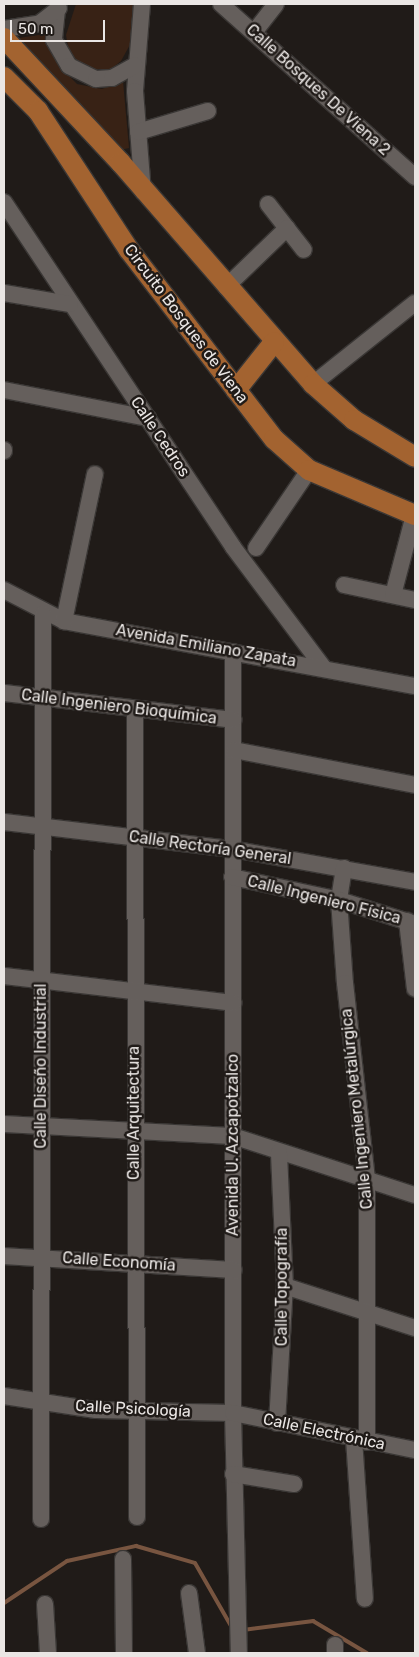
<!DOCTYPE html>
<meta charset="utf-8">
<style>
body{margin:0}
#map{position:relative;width:419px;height:1657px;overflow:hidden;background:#201b18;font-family:Rubik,sans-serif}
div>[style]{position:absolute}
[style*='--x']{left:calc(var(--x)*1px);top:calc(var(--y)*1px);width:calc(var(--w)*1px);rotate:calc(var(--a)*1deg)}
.green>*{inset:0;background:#382215}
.stream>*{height:4px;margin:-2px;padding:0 2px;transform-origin:2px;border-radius:2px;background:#785540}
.roads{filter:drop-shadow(1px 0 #3a3735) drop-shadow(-1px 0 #3a3735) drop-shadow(0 1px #3a3735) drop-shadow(0 -1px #3a3735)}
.minor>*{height:16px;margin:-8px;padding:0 8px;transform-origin:8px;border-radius:8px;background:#655f5c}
.major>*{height:20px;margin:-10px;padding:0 10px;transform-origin:10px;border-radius:10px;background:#a36330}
span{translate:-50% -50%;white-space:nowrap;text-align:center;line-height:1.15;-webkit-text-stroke:5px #201b18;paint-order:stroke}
.street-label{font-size:16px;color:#eae6e4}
.frame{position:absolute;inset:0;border:5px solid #eae6e4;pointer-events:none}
.scale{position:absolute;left:10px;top:20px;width:95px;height:22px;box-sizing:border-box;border:2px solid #eae6e4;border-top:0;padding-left:6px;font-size:15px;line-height:18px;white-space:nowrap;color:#eae6e4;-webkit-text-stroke:4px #201b18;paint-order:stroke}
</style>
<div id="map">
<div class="green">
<div style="clip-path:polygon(76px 4px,135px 4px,132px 41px,121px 61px,111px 69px,84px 69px,69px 52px,66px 35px)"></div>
<div style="clip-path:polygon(52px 33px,58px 65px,77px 84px,102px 89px,123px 81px,129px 148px,120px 150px,19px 38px)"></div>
</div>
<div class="stream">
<div style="--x:4;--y:1603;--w:76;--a:-33.7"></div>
<div style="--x:67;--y:1561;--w:71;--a:-12.3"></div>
<div style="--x:136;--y:1546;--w:61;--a:16.1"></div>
<div style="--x:195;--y:1563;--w:78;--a:60.2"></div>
<div style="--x:243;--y:1630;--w:71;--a:-7.3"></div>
<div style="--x:313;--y:1621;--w:63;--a:30.7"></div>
</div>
<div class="roads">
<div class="minor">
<div style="--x:142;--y:4;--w:87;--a:94.6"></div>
<div style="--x:135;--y:91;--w:101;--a:85.5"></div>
<div style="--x:221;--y:4;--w:260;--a:41.7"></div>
<div style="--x:57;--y:10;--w:30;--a:96"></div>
<div style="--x:54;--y:40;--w:30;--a:60"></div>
<div style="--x:69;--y:66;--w:30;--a:26"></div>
<div style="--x:96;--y:79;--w:16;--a:-4"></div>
<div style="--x:112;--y:78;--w:26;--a:-29"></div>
<div style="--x:4;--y:29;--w:36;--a:-9"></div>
<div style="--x:40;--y:23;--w:24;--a:-38"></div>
<div style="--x:255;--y:31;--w:34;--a:-52"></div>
<div style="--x:138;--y:132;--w:73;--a:-16.7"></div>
<div style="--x:4;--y:202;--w:414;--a:56.4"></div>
<div style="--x:233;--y:547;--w:150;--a:53.1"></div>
<div style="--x:268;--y:204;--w:58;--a:52"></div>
<div style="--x:226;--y:287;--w:85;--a:-44"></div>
<div style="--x:4;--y:293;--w:67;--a:9.5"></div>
<div style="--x:313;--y:384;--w:130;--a:-38.5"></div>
<div style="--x:4;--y:390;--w:147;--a:11"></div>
<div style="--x:4;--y:451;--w:1;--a:-90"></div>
<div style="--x:256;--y:548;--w:94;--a:-55.8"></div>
<div style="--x:344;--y:585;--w:73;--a:11.9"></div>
<div style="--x:4;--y:590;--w:68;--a:27.3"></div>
<div style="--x:64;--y:621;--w:357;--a:10.5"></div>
<div style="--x:393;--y:595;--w:83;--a:-75.3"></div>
<div style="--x:64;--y:621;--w:150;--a:-78.1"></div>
<div style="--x:233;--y:652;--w:761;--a:90"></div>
<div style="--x:233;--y:1413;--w:240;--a:88.6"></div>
<div style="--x:4;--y:693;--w:231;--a:6.7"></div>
<div style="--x:135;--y:709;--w:808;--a:89.86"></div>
<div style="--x:234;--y:750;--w:184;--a:10.9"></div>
<div style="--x:4;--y:822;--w:230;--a:6.8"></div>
<div style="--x:232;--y:849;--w:186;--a:10.2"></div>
<div style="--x:344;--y:868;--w:32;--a:99"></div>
<div style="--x:339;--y:900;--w:83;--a:85.9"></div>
<div style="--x:345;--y:983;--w:197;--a:83.6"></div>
<div style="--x:367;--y:1179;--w:263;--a:90"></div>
<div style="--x:232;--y:877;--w:109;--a:12.1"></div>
<div style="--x:339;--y:900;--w:80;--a:17.5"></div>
<div style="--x:407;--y:921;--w:68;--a:83.3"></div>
<div style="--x:4;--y:976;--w:231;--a:6.7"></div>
<div style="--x:4;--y:1124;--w:229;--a:3"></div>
<div style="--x:233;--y:1136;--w:191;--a:18"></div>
<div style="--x:4;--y:1256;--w:230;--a:3.5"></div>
<div style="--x:285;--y:1286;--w:137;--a:17.9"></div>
<div style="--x:4;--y:1396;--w:93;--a:8.7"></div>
<div style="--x:96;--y:1410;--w:137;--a:1.3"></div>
<div style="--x:233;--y:1413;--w:186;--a:11.5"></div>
<div style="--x:277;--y:1423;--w:137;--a:-86.7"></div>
<div style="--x:285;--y:1286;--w:134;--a:-92.6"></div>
<div style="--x:354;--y:1439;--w:160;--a:86.1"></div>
<div style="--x:233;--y:1474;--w:62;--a:9.3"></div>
<div style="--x:41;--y:1519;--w:905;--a:-89.87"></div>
<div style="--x:123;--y:1559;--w:94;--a:89.4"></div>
<div style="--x:189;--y:1593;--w:61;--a:82.4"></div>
<div style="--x:45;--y:1604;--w:49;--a:86.5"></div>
<div style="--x:335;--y:1645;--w:8;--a:90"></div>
</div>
<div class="major">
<div style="--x:4;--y:38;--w:171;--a:46.9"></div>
<div style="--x:121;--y:163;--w:293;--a:49"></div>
<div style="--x:313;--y:384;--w:55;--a:41.3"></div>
<div style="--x:354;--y:420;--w:71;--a:31.2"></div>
<div style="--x:4;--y:77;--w:48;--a:45"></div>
<div style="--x:38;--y:111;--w:166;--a:56.8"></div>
<div style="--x:129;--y:250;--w:238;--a:52.5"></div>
<div style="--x:274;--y:439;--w:47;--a:41.5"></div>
<div style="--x:309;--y:470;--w:115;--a:23"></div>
<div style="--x:236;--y:390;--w:61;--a:-51.6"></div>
</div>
</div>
<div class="street-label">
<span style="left:318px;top:90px;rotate:42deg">Calle Bosques De Viena 2</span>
<span style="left:186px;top:324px;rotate:53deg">Circuito Bosques de Viena</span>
<span style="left:160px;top:437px;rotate:56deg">Calle Cedros</span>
<span style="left:206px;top:646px;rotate:10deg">Avenida Emiliano Zapata</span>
<span style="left:119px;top:707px;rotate:7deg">Calle Ingeniero Bioquímica</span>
<span style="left:210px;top:848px;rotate:8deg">Calle Rectoría General</span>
<span style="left:324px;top:900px;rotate:14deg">Calle Ingeniero Física</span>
<span style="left:41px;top:1066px;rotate:-90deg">Calle Diseño Industrial</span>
<span style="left:357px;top:1109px;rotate:-96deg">Calle Ingeniero Metalúrgica</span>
<span style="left:134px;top:1113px;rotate:-90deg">Calle Arquitectura</span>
<span style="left:233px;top:1145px;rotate:-90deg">Avenida U. Azcapotzalco</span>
<span style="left:119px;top:1262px;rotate:4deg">Calle Economía</span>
<span style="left:282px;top:1287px;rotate:-90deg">Calle Topografía</span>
<span style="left:133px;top:1409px;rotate:3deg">Calle Psicología</span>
<span style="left:324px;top:1432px;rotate:12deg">Calle Electrónica</span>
</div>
<div class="frame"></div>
<div class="scale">50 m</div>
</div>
